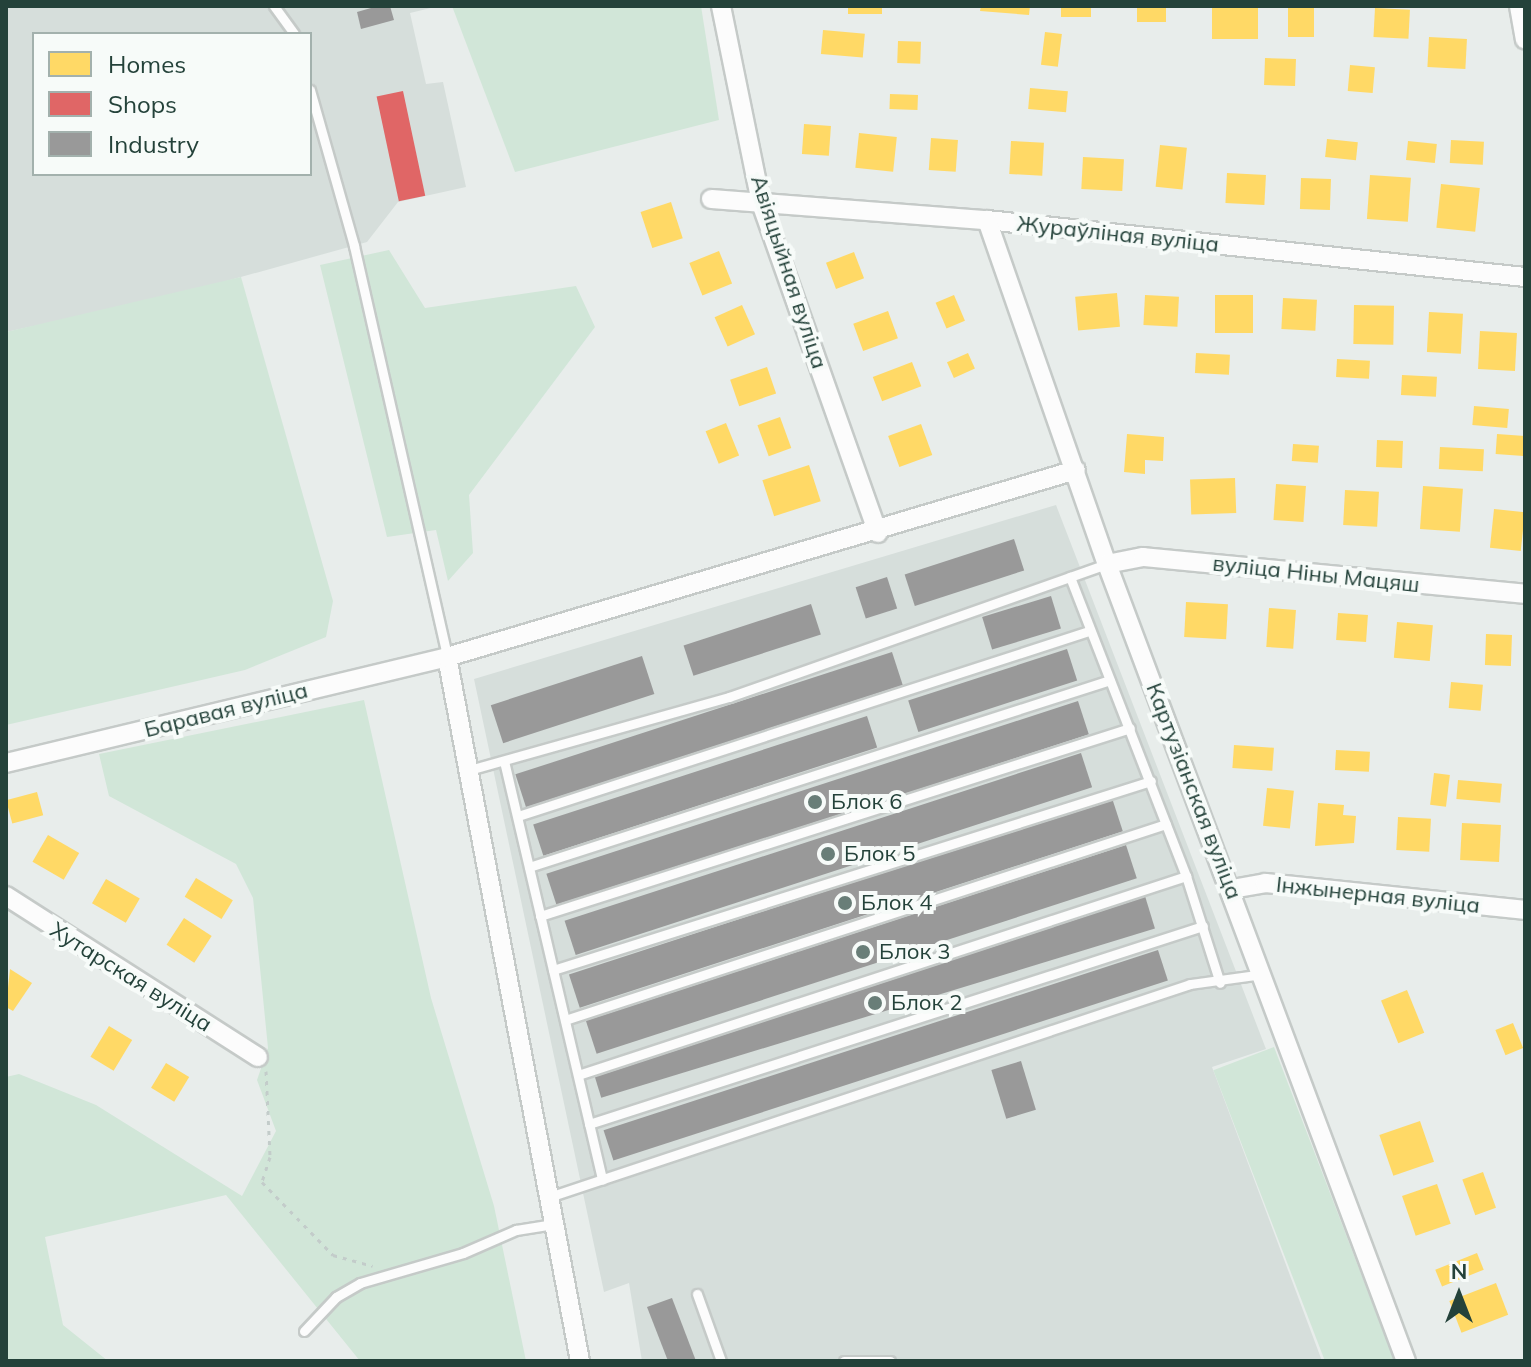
<!DOCTYPE html>
<meta charset="utf-8">
<style>
body{margin:0}
#map{position:relative;width:1531px;height:1367px;overflow:hidden;background:#e8edeb;font-family:Mulish,sans-serif}
div>[style]{position:absolute}
[style*='--x']{left:calc(var(--x)*1px);top:calc(var(--y)*1px);width:calc(var(--w)*1px);rotate:calc(var(--a)*1deg)}
.built>*{inset:0;background:#d6dedb}
.green>*{inset:0;background:#d1e6d8;transform-origin:0 0}
.homes>*{inset:0;background:#ffd966;transform-origin:0 0}
.shops>*{inset:0;background:#e06666;transform-origin:0 0}
.industry>*{inset:0;background:#999;transform-origin:0 0}
.path>*{height:3px;margin-top:-1.5px;transform-origin:0;background:repeating-linear-gradient(90deg,#c3ccca 0 4px,transparent 0 10px)}
.roads{filter:drop-shadow(2px 0 #c5cac8) drop-shadow(-2px 0 #c5cac8) drop-shadow(0 2px #c5cac8) drop-shadow(0 -2px #c5cac8)}
.lane>*{height:9px;margin:-4.5px;padding:0 4.5px;transform-origin:4.5px;border-radius:4.5px;background:#fcfcfc}
.street>*{height:18px;margin:-9px;padding:0 9px;transform-origin:9px;border-radius:9px;background:#fcfcfc}
.dots>*{width:22px;height:22px;translate:-50% -50%;box-sizing:border-box;border:4px solid #f7fbf9;border-radius:50%}
span{translate:-50% -50%;white-space:nowrap;text-align:center;line-height:1.15;-webkit-text-stroke:8px #f7fbf9;paint-order:stroke}
.street-label{font-size:22px;color:#24423a}
.poi-label{font-size:22px;color:#24423a}
.left{translate:0 -50%;text-align:left}
.frame{position:absolute;inset:0;border:8px solid #24423a;pointer-events:none}
.legend{position:absolute;left:32px;top:32px;width:280px;height:144px;box-sizing:border-box;background:#f7fbf9;border:2px solid #a3b1ad;margin:0;padding:10px 14px;list-style:none;font-size:24px;color:#24423a}
.legend li{display:flex;align-items:center;gap:16px;height:40px}
.legend b{width:40px;border:2px solid #a3b1ad}
.north{position:absolute;left:1419px;top:1255px;width:80px;height:80px;-webkit-text-stroke:6px #f7fbf9;paint-order:stroke;rotate:0deg;font-size:22px;font-weight:700;line-height:32px;text-align:center;color:#24423a}
.north::after{content:'';display:block;margin:auto;width:28px;height:36px;background:#24423a;clip-path:polygon(50% 0,100% 100%,50% 72%,0 100%)}
</style>
<div id="map">
<div class="built">
<div style="clip-path:polygon(evenodd,6px 6px,439px 6px,410px 13px,426px 84px,443px 82px,466px 187px,398px 202px,367px 242px,169px 297px,6px 332px,6px 6px,34px 34px,310px 34px,310px 174px,34px 174px,34px 34px)"></div>
<div style="clip-path:polygon(1056px 505px,1266px 1049px,1212px 1067px,1322px 1361px,642px 1361px,629px 1283px,604px 1292px,474px 679px)"></div>
</div>
<div class="green">
<div style="clip-path:polygon(452px 6px,701px 6px,719px 120px,515px 172px)"></div>
<div style="clip-path:polygon(389px 250px,425px 308px,576px 286px,595px 327px,469px 495px,473px 553px,448px 581px,436px 530px,387px 537px,320px 265px)"></div>
<div style="clip-path:polygon(241px 277px,333px 601px,326px 637px,245px 670px,6px 725px,6px 332px)"></div>
<div style="clip-path:polygon(364px 700px,431px 998px,494px 1206px,526px 1361px,360px 1361px,226px 1195px,45px 1237px,63px 1325px,108px 1361px,6px 1361px,6px 1077px,19px 1074px,96px 1105px,242px 1196px,276px 1131px,257px 1080px,268px 1048px,253px 898px,236px 864px,109px 796px,99px 754px)"></div>
<div style="left:1274px;top:1047px;width:337px;height:65px;rotate:69deg"></div>
</div>
<div class="homes">
<div style="left:848px;top:6px;width:34px;height:8px"></div>
<div style="clip-path:polygon(981px 6px,1030px 6px,1029px 15px,980px 11px)"></div>
<div style="left:1061px;top:6px;width:30px;height:11px"></div>
<div style="left:1137px;top:6px;width:29px;height:16px"></div>
<div style="left:1212px;top:6px;width:46px;height:33px"></div>
<div style="left:1288px;top:6px;width:26px;height:31px"></div>
<div style="left:1375px;top:8px;width:35px;height:29px;rotate:3deg"></div>
<div style="left:823px;top:30px;width:42px;height:24px;rotate:5deg"></div>
<div style="left:1045px;top:32px;width:17px;height:33px;rotate:7deg"></div>
<div style="left:1429px;top:37px;width:38px;height:30px;rotate:3deg"></div>
<div style="left:898px;top:41px;width:23px;height:22px;rotate:2deg"></div>
<div style="left:1265px;top:58px;width:31px;height:27px;rotate:2deg"></div>
<div style="left:1350px;top:65px;width:25px;height:26px;rotate:5deg"></div>
<div style="left:1030px;top:88px;width:38px;height:21px;rotate:5deg"></div>
<div style="left:890px;top:94px;width:28px;height:15px;rotate:2deg"></div>
<div style="left:804px;top:124px;width:27px;height:30px;rotate:4deg"></div>
<div style="left:859px;top:133px;width:38px;height:35px;rotate:6deg"></div>
<div style="left:931px;top:138px;width:27px;height:32px;rotate:4deg"></div>
<div style="left:1327px;top:139px;width:31px;height:18px;rotate:6deg"></div>
<div style="left:1451px;top:140px;width:33px;height:23px;rotate:3deg"></div>
<div style="left:1011px;top:141px;width:33px;height:33px;rotate:3deg"></div>
<div style="left:1408px;top:141px;width:29px;height:19px;rotate:6deg"></div>
<div style="left:1160px;top:145px;width:27px;height:42px;rotate:6deg"></div>
<div style="left:1083px;top:157px;width:41px;height:32px;rotate:3deg"></div>
<div style="left:1227px;top:173px;width:39px;height:30px;rotate:3deg"></div>
<div style="left:1370px;top:175px;width:41px;height:44px;rotate:4deg"></div>
<div style="left:1301px;top:178px;width:30px;height:31px;rotate:2deg"></div>
<div style="left:1441px;top:184px;width:39px;height:44px;rotate:6deg"></div>
<div style="left:671px;top:202px;width:38px;height:32px;rotate:72deg"></div>
<div style="left:719px;top:251px;width:35px;height:32px;rotate:68deg"></div>
<div style="left:854px;top:252px;width:28px;height:30px;rotate:69deg"></div>
<div style="left:1117px;top:293px;width:34px;height:42px;rotate:85deg"></div>
<div style="left:954px;top:295px;width:28px;height:20px;rotate:67deg"></div>
<div style="left:1145px;top:295px;width:34px;height:30px;rotate:3deg"></div>
<div style="left:1215px;top:295px;width:38px;height:38px"></div>
<div style="left:1283px;top:298px;width:34px;height:31px;rotate:3deg"></div>
<div style="left:742px;top:305px;width:32px;height:30px;rotate:66deg"></div>
<div style="left:1354px;top:305px;width:40px;height:39px;rotate:1deg"></div>
<div style="left:888px;top:311px;width:29px;height:37px;rotate:70deg"></div>
<div style="left:1429px;top:312px;width:34px;height:40px;rotate:3deg"></div>
<div style="left:1480px;top:331px;width:37px;height:38px;rotate:3deg"></div>
<div style="left:968px;top:353px;width:17px;height:23px;rotate:66deg"></div>
<div style="left:1196px;top:353px;width:34px;height:20px;rotate:3deg"></div>
<div style="left:1337px;top:359px;width:33px;height:18px;rotate:3deg"></div>
<div style="left:912px;top:362px;width:26px;height:42px;rotate:69deg"></div>
<div style="left:767px;top:367px;width:28px;height:39px;rotate:71deg"></div>
<div style="left:1402px;top:375px;width:35px;height:20px;rotate:3deg"></div>
<div style="left:1474px;top:406px;width:35px;height:19px;rotate:5deg"></div>
<div style="left:780px;top:417px;width:33px;height:24px;rotate:70deg"></div>
<div style="left:726px;top:423px;width:35px;height:22px;rotate:68deg"></div>
<div style="left:921px;top:424px;width:33px;height:35px;rotate:70deg"></div>
<div style="clip-path:polygon(1127px 434px,1164px 437px,1163px 461px,1145px 460px,1145px 474px,1124px 472px)"></div>
<div style="left:1497px;top:434px;width:28px;height:20px;rotate:4deg"></div>
<div style="left:1377px;top:440px;width:26px;height:27px;rotate:2deg"></div>
<div style="left:1293px;top:444px;width:26px;height:17px;rotate:4deg"></div>
<div style="left:1440px;top:447px;width:44px;height:22px;rotate:3deg"></div>
<div style="left:809px;top:465px;width:38px;height:49px;rotate:72deg"></div>
<div style="left:1235px;top:478px;width:35px;height:45px;rotate:88deg"></div>
<div style="left:1276px;top:484px;width:30px;height:36px;rotate:4deg"></div>
<div style="left:1423px;top:486px;width:40px;height:43px;rotate:4deg"></div>
<div style="left:1345px;top:490px;width:34px;height:35px;rotate:3deg"></div>
<div style="left:1494px;top:509px;width:31px;height:39px;rotate:6deg"></div>
<div style="left:1186px;top:602px;width:42px;height:35px;rotate:3deg"></div>
<div style="left:1269px;top:608px;width:27px;height:39px;rotate:4deg"></div>
<div style="left:1338px;top:613px;width:30px;height:27px;rotate:4deg"></div>
<div style="left:1397px;top:622px;width:36px;height:36px;rotate:5deg"></div>
<div style="left:1486px;top:634px;width:26px;height:31px;rotate:2deg"></div>
<div style="left:1451px;top:682px;width:32px;height:26px;rotate:5deg"></div>
<div style="left:1234px;top:745px;width:40px;height:23px;rotate:4deg"></div>
<div style="left:1336px;top:750px;width:34px;height:20px;rotate:3deg"></div>
<div style="left:1434px;top:773px;width:16px;height:32px;rotate:7deg"></div>
<div style="left:1458px;top:780px;width:44px;height:19px;rotate:5deg"></div>
<div style="left:1267px;top:788px;width:27px;height:38px;rotate:6deg"></div>
<div style="left:37px;top:792px;width:24px;height:32px;rotate:75deg"></div>
<div style="clip-path:polygon(1318px 803px,1344px 805px,1343px 815px,1356px 816px,1354px 843px,1315px 846px)"></div>
<div style="left:1398px;top:817px;width:33px;height:33px;rotate:3deg"></div>
<div style="left:1462px;top:823px;width:39px;height:37px;rotate:3deg"></div>
<div style="left:48px;top:835px;width:36px;height:31px;rotate:30deg"></div>
<div style="left:196px;top:878px;width:43px;height:22px;rotate:31deg"></div>
<div style="left:106px;top:879px;width:39px;height:28px;rotate:30deg"></div>
<div style="left:184px;top:918px;width:33px;height:32px;rotate:33deg"></div>
<div style="clip-path:polygon(10px 969px,32px 983px,13px 1011px,6px 1007px)"></div>
<div style="left:1407px;top:990px;width:46px;height:28px;rotate:68deg"></div>
<div style="left:1513px;top:1023px;width:27px;height:19px;rotate:68deg"></div>
<div style="left:109px;top:1026px;width:27px;height:36px;rotate:31deg"></div>
<div style="left:166px;top:1063px;width:27px;height:29px;rotate:31deg"></div>
<div style="left:1420px;top:1121px;width:43px;height:43px;rotate:71deg"></div>
<div style="left:1483px;top:1172px;width:38px;height:22px;rotate:70deg"></div>
<div style="left:1437px;top:1184px;width:42px;height:37px;rotate:71deg"></div>
<div style="left:1477px;top:1253px;width:18px;height:45px;rotate:68deg"></div>
<div style="left:1496px;top:1283px;width:34px;height:50px;rotate:69deg"></div>
</div>
<div class="shops">
<div style="left:403px;top:91px;width:107px;height:27px;rotate:78deg"></div>
</div>
<div class="industry">
<div style="clip-path:polygon(378px 6px,390px 6px,394px 20px,361px 29px,357px 12px)"></div>
<div style="left:1014px;top:539px;width:33px;height:115px;rotate:72deg"></div>
<div style="left:887px;top:577px;width:33px;height:33px;rotate:72deg"></div>
<div style="left:1051px;top:596px;width:34px;height:72px;rotate:73deg"></div>
<div style="left:811px;top:604px;width:32px;height:134px;rotate:72deg"></div>
<div style="left:1067px;top:649px;width:33px;height:167px;rotate:72deg"></div>
<div style="left:892px;top:652px;width:35px;height:396px;rotate:72deg"></div>
<div style="left:642px;top:656px;width:40px;height:159px;rotate:72deg"></div>
<div style="left:1078px;top:701px;width:35px;height:559px;rotate:72deg"></div>
<div style="left:867px;top:716px;width:33px;height:351px;rotate:72deg"></div>
<div style="left:1081px;top:753px;width:36px;height:543px;rotate:72deg"></div>
<div style="left:1112px;top:798px;width:35px;height:571px;rotate:72deg"></div>
<div style="left:1126px;top:845px;width:35px;height:568px;rotate:72deg"></div>
<div style="left:1145px;top:896px;width:34px;height:579px;rotate:73deg"></div>
<div style="left:1158px;top:950px;width:32px;height:583px;rotate:72deg"></div>
<div style="left:1021px;top:1061px;width:51px;height:31px;rotate:73deg"></div>
<div style="clip-path:polygon(672px 1298px,696px 1361px,668px 1361px,647px 1307px)"></div>
</div>
<div class="path">
<div style="--x:266;--y:1071;--w:86;--a:87.3"></div>
<div style="--x:270;--y:1157;--w:26;--a:108"></div>
<div style="--x:262;--y:1182;--w:102;--a:45.8"></div>
<div style="--x:333;--y:1255;--w:41;--a:15.4"></div>
</div>
<div class="roads">
<div class="lane">
<div style="--x:274;--y:6;--w:34;--a:54"></div>
<div style="--x:310;--y:90;--w:162;--a:74.2"></div>
<div style="--x:354;--y:246;--w:421;--a:77.2"></div>
<div style="--x:504;--y:761;--w:430;--a:76.8"></div>
<div style="--x:469;--y:770;--w:270;--a:-15.7"></div>
<div style="--x:729;--y:697;--w:401;--a:-19.4"></div>
<div style="--x:518;--y:816;--w:600;--a:-17.95"></div>
<div style="--x:529;--y:867;--w:610;--a:-17.84"></div>
<div style="--x:1186;--y:876;--w:112;--a:72.4"></div>
<div style="--x:540;--y:916;--w:619;--a:-17.67"></div>
<div style="--x:553;--y:970;--w:627;--a:-17.54"></div>
<div style="--x:565;--y:1020;--w:632;--a:-18.06"></div>
<div style="--x:578;--y:1075;--w:640;--a:-18.12"></div>
<div style="--x:1186;--y:876;--w:321;--a:-111.2"></div>
<div style="--x:589;--y:1124;--w:645;--a:-17.87"></div>
<div style="--x:549;--y:1197;--w:675;--a:-18.38"></div>
<div style="--x:1190;--y:984;--w:74;--a:-7.8"></div>
<div style="--x:697;--y:1294;--w:71;--a:70.3"></div>
<div style="--x:304;--y:1331;--w:47;--a:-46.7"></div>
<div style="--x:336;--y:1297;--w:28;--a:-30"></div>
<div style="--x:360;--y:1283;--w:107;--a:-16.2"></div>
<div style="--x:463;--y:1253;--w:58;--a:-23.5"></div>
<div style="--x:516;--y:1230;--w:38;--a:-9"></div>
<div style="--x:844;--y:1361;--w:46;--a:0"></div>
</div>
<div class="street">
<div style="--x:721;--y:6;--w:201;--a:78.5"></div>
<div style="--x:761;--y:203;--w:350;--a:70.5"></div>
<div style="--x:1519;--y:6;--w:34;--a:80"></div>
<div style="--x:711;--y:199;--w:277;--a:4.4"></div>
<div style="--x:987;--y:220;--w:541;--a:6.05"></div>
<div style="--x:987;--y:220;--w:364;--a:70.8"></div>
<div style="--x:1107;--y:564;--w:851;--a:69.44"></div>
<div style="--x:1107;--y:564;--w:37;--a:-11"></div>
<div style="--x:1143;--y:557;--w:384;--a:5.5"></div>
<div style="--x:447;--y:657;--w:716;--a:79.3"></div>
<div style="--x:6;--y:763;--w:454;--a:-13.5"></div>
<div style="--x:447;--y:657;--w:656;--a:-16.56"></div>
<div style="--x:1232;--y:889;--w:34;--a:-10"></div>
<div style="--x:1265;--y:883;--w:261;--a:5.9"></div>
<div style="--x:6;--y:896;--w:299;--a:32.6"></div>
</div>
</div>
<div class="dots">
<div style="left:815px;top:802px;background:#697e78"></div>
<div style="left:828px;top:854px;background:#697e78"></div>
<div style="left:845px;top:903px;background:#697e78"></div>
<div style="left:863px;top:952px;background:#697e78"></div>
<div style="left:875px;top:1003px;background:#697e78"></div>
</div>
<div class="street-label">
<span style="left:1118px;top:234px;rotate:6deg">Жураўліная вуліца</span>
<span style="left:789px;top:272px;rotate:72deg">Авіяцыйная вуліца</span>
<span style="left:1316px;top:574px;rotate:6deg">вуліца Ніны Мацяш</span>
<span style="left:226px;top:710px;rotate:-14deg">Баравая вуліца</span>
<span style="left:1194px;top:791px;rotate:69deg">Картузіанская вуліца</span>
<span style="left:1378px;top:895px;rotate:6deg">Інжынерная вуліца</span>
<span style="left:131px;top:977px;rotate:32deg">Хутарская вуліца</span>
</div>
<div class="poi-label">
<span class="left" style="left:831px;top:802px">Блок 6</span>
<span class="left" style="left:844px;top:854px">Блок 5</span>
<span class="left" style="left:861px;top:903px">Блок 4</span>
<span class="left" style="left:879px;top:952px">Блок 3</span>
<span class="left" style="left:891px;top:1003px">Блок 2</span>
</div>
<div class="frame"></div>
<ul class="legend">
<li><b style="height:22px;background:#ffd966"></b>Homes</li>
<li><b style="height:22px;background:#e06666"></b>Shops</li>
<li><b style="height:22px;background:#999"></b>Industry</li>
</ul>
<div class="north">N</div>
</div>
